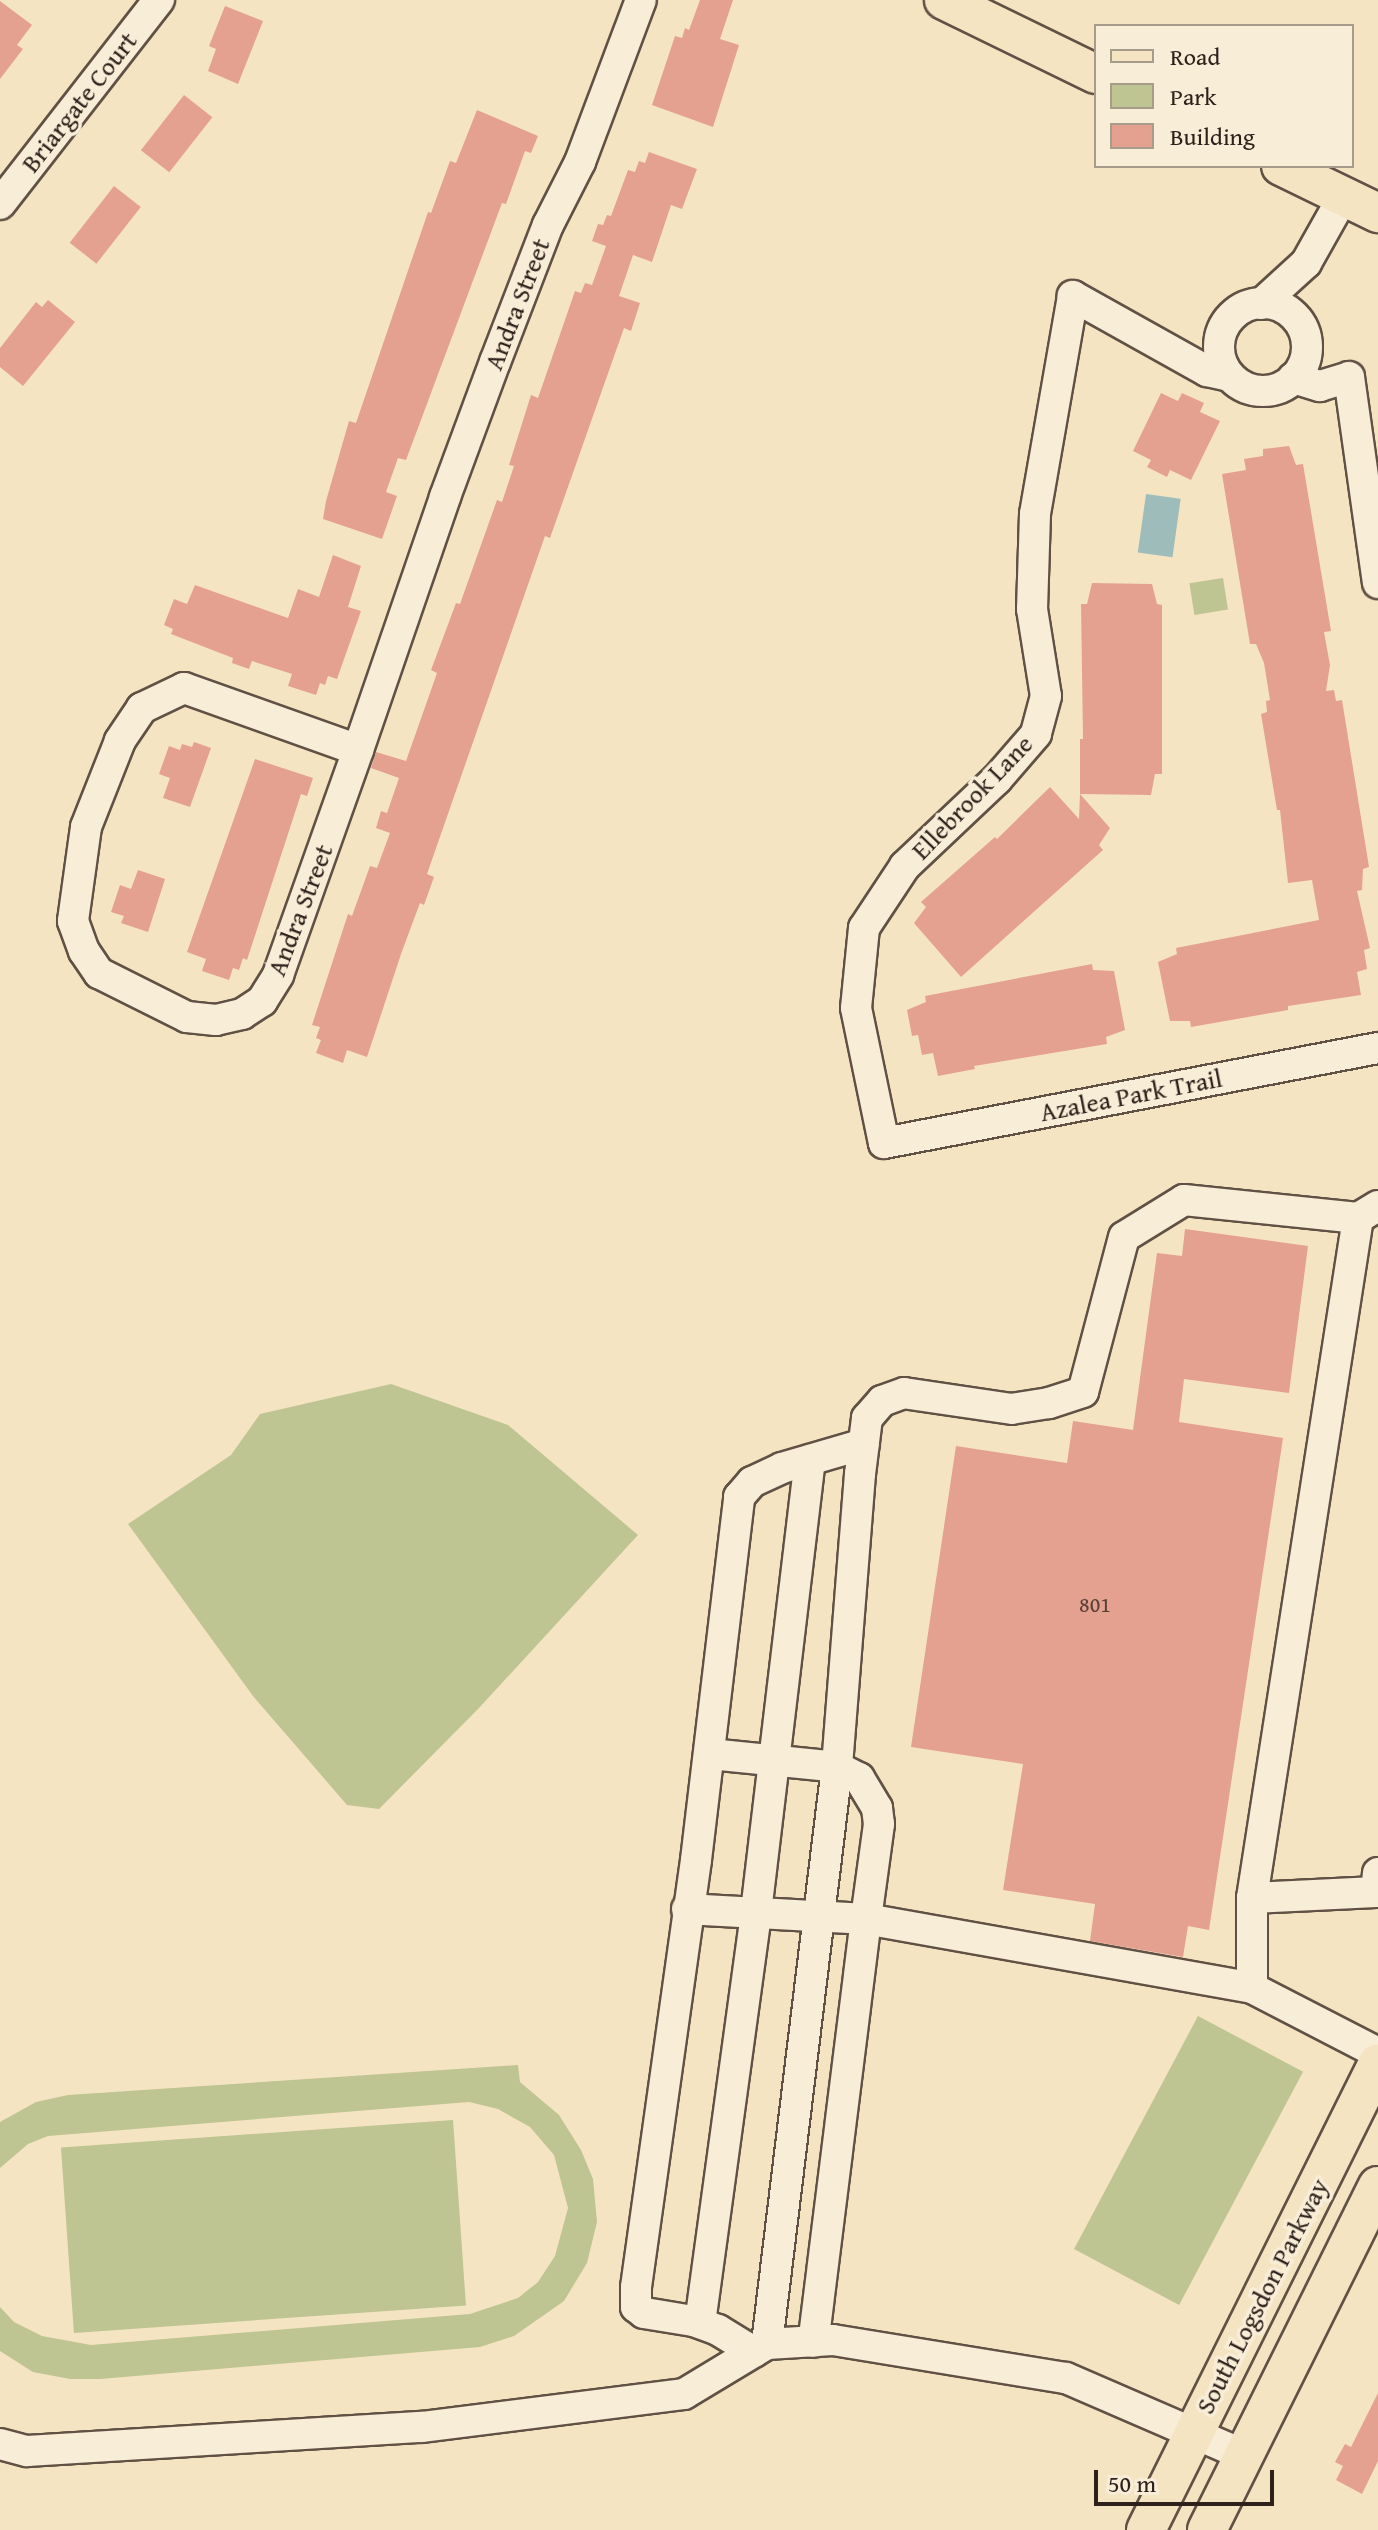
<!DOCTYPE html>
<style>
body{margin:0}
#map{position:relative;width:1378px;height:2530px;overflow:hidden;background:#f5e4c2;font-family:"Gentium Book Plus",serif}
div>[style]{position:absolute}
[style*='--x']{left:calc(var(--x)*1px);top:calc(var(--y)*1px);width:calc(var(--w)*1px);rotate:calc(var(--a)*1deg)}
.green>*{inset:0;background:#bec492;transform-origin:0 0}
.water>*{inset:0;background:#9ebdba;transform-origin:0 0}
.building>*{inset:0;background:#e4a190;transform-origin:0 0}
.roads{filter:drop-shadow(2px 0 #605144) drop-shadow(-2px 0 #605144) drop-shadow(0 2px #605144) drop-shadow(0 -2px #605144)}
.minor>*{height:30px;margin:-15px;padding:0 15px;transform-origin:15px;border-radius:15px;background:#f8edd7}
.minor>.ring{margin:-15px;padding:0;box-sizing:content-box;background:none;border:30px solid #f8edd7;border-radius:50%}
.major>*{height:38px;margin:-19px;padding:0 19px;transform-origin:19px;border-radius:19px;background:#f5e4c2}
span{translate:-50% -50%;white-space:nowrap;text-align:center;line-height:1.15;-webkit-text-stroke:7px #f8edd7;paint-order:stroke}
.number-label{font-size:22px;color:#5c4038}
.number-label span{-webkit-text-stroke-width:0}
.street-label{font-size:26px;color:#2e201a}
.legend{position:absolute;left:1094px;top:24px;width:260px;height:144px;box-sizing:border-box;background:#f8edd7;border:2px solid #a79b8b;margin:0;padding:10px 14px;list-style:none;font-size:24px;color:#2e201a}
.legend li{display:flex;align-items:center;gap:16px;height:40px}
.legend b{width:40px;border:2px solid #a79b8b}
.scale{position:absolute;left:1094px;top:2470px;width:180px;height:36px;box-sizing:border-box;border:4px solid #2e201a;border-top:0;padding-left:10px;font-size:24px;line-height:28px;white-space:nowrap;color:#2e201a;-webkit-text-stroke:6px #f8edd7;paint-order:stroke}
</style>
<div id="map">
<div class="green">
<div style="left:1223px;top:578px;width:32px;height:34px;rotate:81deg"></div>
<div style="clip-path:polygon(391px 1384px,508px 1425px,638px 1535px,478px 1709px,379px 1809px,347px 1805px,253px 1696px,128px 1524px,231px 1455px,260px 1414px)"></div>
<div style="left:1198px;top:2016px;width:119px;height:264px;rotate:28deg"></div>
<div style="clip-path:polygon(518px 2065px,520px 2082px,559px 2115px,581px 2150px,593px 2179px,597px 2222px,587px 2263px,564px 2301px,514px 2336px,480px 2347px,100px 2379px,70px 2379px,33px 2372px,0 2351px,0 2307px,14px 2322px,42px 2336px,91px 2345px,470px 2314px,518px 2298px,538px 2282px,555px 2256px,568px 2208px,554px 2155px,530px 2127px,498px 2109px,469px 2102px,48px 2136px,28px 2144px,0 2168px,0 2122px,36px 2102px,68px 2095px)"></div>
<div style="left:453px;top:2120px;width:186px;height:393px;rotate:86deg"></div>
</div>
<div class="water">
<div style="left:1146px;top:494px;width:35px;height:59px;rotate:8deg"></div>
</div>
<div class="building">
<div style="clip-path:polygon(700px 0,733px 0,720px 39px,739px 45px,713px 127px,652px 105px,675px 36px,682px 38px,685px 28px,689px 30px)"></div>
<div style="clip-path:polygon(0 1px,32px 25px,17px 45px,23px 49px,0 79px)"></div>
<div style="clip-path:polygon(225px 6px,263px 21px,238px 84px,208px 71px,216px 49px,209px 46px)"></div>
<div style="left:184px;top:95px;width:36px;height:70px;rotate:38deg"></div>
<div style="clip-path:polygon(477px 110px,538px 136px,531px 153px,525px 151px,506px 204px,502px 203px,406px 460px,398px 458px,386px 492px,397px 496px,382px 539px,323px 519px,326px 501px,349px 421px,356px 423px,428px 212px,431px 213px,450px 161px,456px 163px)"></div>
<div style="clip-path:polygon(649px 152px,697px 169px,682px 209px,671px 205px,652px 262px,633px 255px,619px 296px,640px 303px,631px 331px,624px 328px,550px 538px,545px 536px,427px 874px,434px 877px,424px 905px,420px 903px,401px 954px,367px 1057px,347px 1050px,343px 1063px,316px 1053px,321px 1040px,316px 1038px,320px 1027px,312px 1025px,348px 914px,352px 916px,370px 866px,377px 868px,390px 833px,376px 828px,381px 811px,387px 813px,399px 778px,371px 768px,376px 752px,406px 761px,437px 673px,431px 670px,456px 603px,460px 604px,497px 500px,502px 502px,514px 466px,509px 465px,531px 395px,538px 398px,575px 291px,581px 293px,585px 283px,592px 285px,606px 246px,592px 241px,598px 224px,603px 225px,607px 215px,611px 216px,628px 170px,635px 172px,639px 161px,645px 163px)"></div>
<div style="left:114px;top:186px;width:34px;height:72px;rotate:38deg"></div>
<div style="clip-path:polygon(48px 300px,75px 322px,23px 386px,0 367px,0 348px,36px 302px,42px 307px)"></div>
<div style="clip-path:polygon(1161px 393px,1178px 401px,1182px 393px,1204px 403px,1200px 412px,1220px 421px,1191px 480px,1170px 470px,1167px 477px,1147px 467px,1151px 460px,1133px 451px)"></div>
<div style="clip-path:polygon(1289px 446px,1296px 465px,1303px 464px,1331px 631px,1324px 632px,1330px 665px,1326px 691px,1334px 690px,1336px 701px,1342px 700px,1369px 867px,1363px 869px,1362px 890px,1357px 891px,1370px 948px,1364px 950px,1367px 969px,1357px 972px,1361px 995px,1288px 1006px,1288px 1010px,1191px 1027px,1190px 1021px,1170px 1021px,1158px 962px,1177px 954px,1176px 948px,1319px 920px,1312px 880px,1288px 883px,1280px 810px,1277px 810px,1261px 714px,1267px 712px,1266px 701px,1270px 700px,1264px 663px,1256px 644px,1250px 644px,1222px 474px,1246px 470px,1244px 459px,1263px 456px,1263px 449px)"></div>
<div style="clip-path:polygon(333px 555px,361px 566px,348px 607px,361px 611px,337px 679px,328px 676px,325px 685px,320px 683px,316px 695px,288px 686px,292px 674px,252px 661px,249px 669px,232px 663px,233px 658px,171px 634px,173px 629px,164px 625px,174px 599px,187px 604px,195px 585px,288px 618px,298px 589px,319px 597px)"></div>
<div style="clip-path:polygon(1092px 583px,1152px 584px,1157px 604px,1162px 605px,1162px 774px,1155px 774px,1151px 795px,1080px 794px,1080px 739px,1083px 739px,1081px 604px,1087px 604px)"></div>
<div style="clip-path:polygon(194px 742px,211px 748px,190px 807px,163px 798px,170px 778px,159px 774px,169px 746px,180px 750px,182px 744px,192px 747px)"></div>
<div style="clip-path:polygon(255px 759px,313px 778px,307px 796px,301px 794px,247px 960px,243px 958px,239px 970px,233px 968px,229px 980px,202px 971px,206px 959px,187px 952px)"></div>
<div style="clip-path:polygon(1050px 787px,1079px 819px,1080px 794px,1110px 828px,1099px 845px,1103px 850px,961px 977px,914px 923px,926px 907px,921px 902px,995px 837px,997px 839px)"></div>
<div style="clip-path:polygon(138px 870px,165px 879px,148px 932px,121px 923px,124px 916px,111px 912px,120px 885px,131px 889px)"></div>
<div style="clip-path:polygon(1092px 964px,1093px 970px,1114px 971px,1125px 1030px,1106px 1037px,1107px 1044px,974px 1066px,975px 1069px,938px 1076px,933px 1053px,922px 1055px,918px 1035px,912px 1036px,907px 1010px,926px 1002px,925px 996px)"></div>
<div style="clip-path:polygon(1185px 1229px,1308px 1246px,1289px 1393px,1184px 1379px,1179px 1422px,1283px 1438px,1209px 1930px,1188px 1926px,1183px 1957px,1090px 1941px,1095px 1904px,1003px 1890px,1023px 1764px,911px 1747px,956px 1446px,1067px 1463px,1073px 1421px,1133px 1430px,1157px 1253px,1182px 1256px)"></div>
<div style="clip-path:polygon(1378px 2393px,1378px 2461px,1362px 2494px,1336px 2480px,1343px 2466px,1335px 2462px,1345px 2444px,1351px 2447px)"></div>
</div>
<div class="roads">
<div class="minor">
<div style="--x:0;--y:204;--w:259;--a:-52.1"></div>
<div class="ring" style="left:1219px;top:303px;width:58px;height:58px"></div>
<div style="--x:1261;--y:304;--w:61;--a:-42.3"></div>
<div style="--x:1306;--y:263;--w:76;--a:-60.7"></div>
<div style="--x:1229;--y:376;--w:23;--a:-167"></div>
<div style="--x:1207;--y:371;--w:154;--a:-150.8"></div>
<div style="--x:1073;--y:296;--w:221;--a:99.9"></div>
<div style="--x:1035;--y:514;--w:95;--a:91.8"></div>
<div style="--x:1032;--y:609;--w:88;--a:80.9"></div>
<div style="--x:1046;--y:696;--w:39;--a:105"></div>
<div style="--x:1036;--y:734;--w:60;--a:130.9"></div>
<div style="--x:997;--y:779;--w:127;--a:136.6"></div>
<div style="--x:905;--y:866;--w:74;--a:123.5"></div>
<div style="--x:864;--y:928;--w:80;--a:95.7"></div>
<div style="--x:856;--y:1008;--w:138;--a:78.3"></div>
<div style="--x:884;--y:1143;--w:503;--a:-10.89"></div>
<div style="--x:1349;--y:377;--w:208;--a:82"></div>
<div style="--x:1293;--y:378;--w:28;--a:17"></div>
<div style="--x:1320;--y:386;--w:30;--a:-17"></div>
<div style="--x:358;--y:750;--w:185;--a:-160.4"></div>
<div style="--x:184;--y:688;--w:47;--a:154.5"></div>
<div style="--x:142;--y:708;--w:40;--a:124"></div>
<div style="--x:120;--y:741;--w:92;--a:111.6"></div>
<div style="--x:86;--y:827;--w:95;--a:97.9"></div>
<div style="--x:73;--y:921;--w:32;--a:70"></div>
<div style="--x:84;--y:951;--w:27;--a:56"></div>
<div style="--x:99;--y:973;--w:98;--a:26.6"></div>
<div style="--x:187;--y:1017;--w:29;--a:6"></div>
<div style="--x:216;--y:1020;--w:27;--a:-13"></div>
<div style="--x:242;--y:1014;--w:24;--a:-33"></div>
<div style="--x:262;--y:1001;--w:31;--a:-58"></div>
<div style="--x:278;--y:975;--w:239;--a:-70.4"></div>
<div style="--x:358;--y:750;--w:268;--a:-71"></div>
<div style="--x:445;--y:497;--w:144;--a:-69.7"></div>
<div style="--x:495;--y:362;--w:147;--a:-68.9"></div>
<div style="--x:548;--y:225;--w:71;--a:-63.1"></div>
<div style="--x:580;--y:162;--w:173;--a:-69.4"></div>
<div style="--x:1358;--y:1218;--w:175;--a:-174.1"></div>
<div style="--x:1184;--y:1200;--w:70;--a:148.3"></div>
<div style="--x:1124;--y:1237;--w:160;--a:104.8"></div>
<div style="--x:1083;--y:1392;--w:36;--a:162"></div>
<div style="--x:1049;--y:1403;--w:37;--a:171"></div>
<div style="--x:1012;--y:1409;--w:109;--a:-171.6"></div>
<div style="--x:904;--y:1393;--w:23;--a:160"></div>
<div style="--x:882;--y:1401;--w:23;--a:131"></div>
<div style="--x:867;--y:1418;--w:56;--a:97.1"></div>
<div style="--x:860;--y:1474;--w:294;--a:94.5"></div>
<div style="--x:837;--y:1767;--w:25;--a:27"></div>
<div style="--x:859;--y:1778;--w:35;--a:59"></div>
<div style="--x:877;--y:1808;--w:16;--a:83"></div>
<div style="--x:879;--y:1824;--w:96;--a:97.8"></div>
<div style="--x:866;--y:1919;--w:392;--a:10.1"></div>
<div style="--x:1252;--y:1988;--w:142;--a:27.3"></div>
<div style="--x:710;--y:1754;--w:128;--a:5.8"></div>
<div style="--x:837;--y:1767;--w:581;--a:96.92"></div>
<div style="--x:1252;--y:1898;--w:124;--a:-2.8"></div>
<div style="--x:1376;--y:1892;--w:19;--a:-84"></div>
<div style="--x:687;--y:1909;--w:179;--a:3.2"></div>
<div style="--x:866;--y:1919;--w:426;--a:97.1"></div>
<div style="--x:1252;--y:1988;--w:90;--a:-90"></div>
<div style="--x:1252;--y:1898;--w:688;--a:-81.14"></div>
<div style="--x:1358;--y:1218;--w:23;--a:-31"></div>
<div style="--x:700;--y:2323;--w:415;--a:-82.2"></div>
<div style="--x:756;--y:1912;--w:455;--a:-83.2"></div>
<div style="--x:754;--y:2352;--w:42;--a:-148.6"></div>
<div style="--x:718;--y:2330;--w:27;--a:-160"></div>
<div style="--x:693;--y:2321;--w:50;--a:-170.7"></div>
<div style="--x:644;--y:2313;--w:10;--a:-143"></div>
<div style="--x:636;--y:2307;--w:20;--a:-90"></div>
<div style="--x:636;--y:2287;--w:431;--a:-82"></div>
<div style="--x:696;--y:1860;--w:366;--a:-83.2"></div>
<div style="--x:739;--y:1497;--w:20;--a:-49"></div>
<div style="--x:752;--y:1482;--w:33;--a:-25"></div>
<div style="--x:782;--y:1468;--w:85;--a:-16.3"></div>
<div style="--x:0;--y:2444;--w:28;--a:15"></div>
<div style="--x:27;--y:2451;--w:396;--a:-3.5"></div>
<div style="--x:422;--y:2427;--w:264;--a:-7.2"></div>
<div style="--x:684;--y:2394;--w:97;--a:-31.1"></div>
<div style="--x:767;--y:2344;--w:66;--a:-3.5"></div>
<div style="--x:833;--y:2340;--w:236;--a:9.3"></div>
<div style="--x:1066;--y:2378;--w:194;--a:23.4"></div>
</div>
<div class="major">
<div style="--x:944;--y:0;--w:169;--a:26"></div>
<div style="--x:1281;--y:166;--w:108;--a:25.9"></div>
<div style="--x:1146;--y:2530;--w:521;--a:-63.58"></div>
<div style="--x:1207;--y:2530;--w:384;--a:-63.6"></div>
</div>
</div>
<div class="number-label">
<span style="left:1095px;top:1605px">801</span>
</div>
<div class="street-label">
<span style="left:79px;top:102px;rotate:-52deg">Briargate Court</span>
<span style="left:517px;top:304px;rotate:-69deg">Andra Street</span>
<span style="left:972px;top:797px;rotate:-46deg">Ellebrook Lane</span>
<span style="left:300px;top:910px;rotate:-69deg">Andra Street</span>
<span style="left:1131px;top:1095px;rotate:-11deg">Azalea Park Trail</span>
<span style="left:1262px;top:2296px;rotate:-63deg">South Logsdon Parkway</span>
</div>
<ul class="legend">
<li><b style="height:10px;background:#f5e4c2"></b>Road</li>
<li><b style="height:22px;background:#bec492"></b>Park</li>
<li><b style="height:22px;background:#e4a190"></b>Building</li>
</ul>
<div class="scale">50 m</div>
</div>
